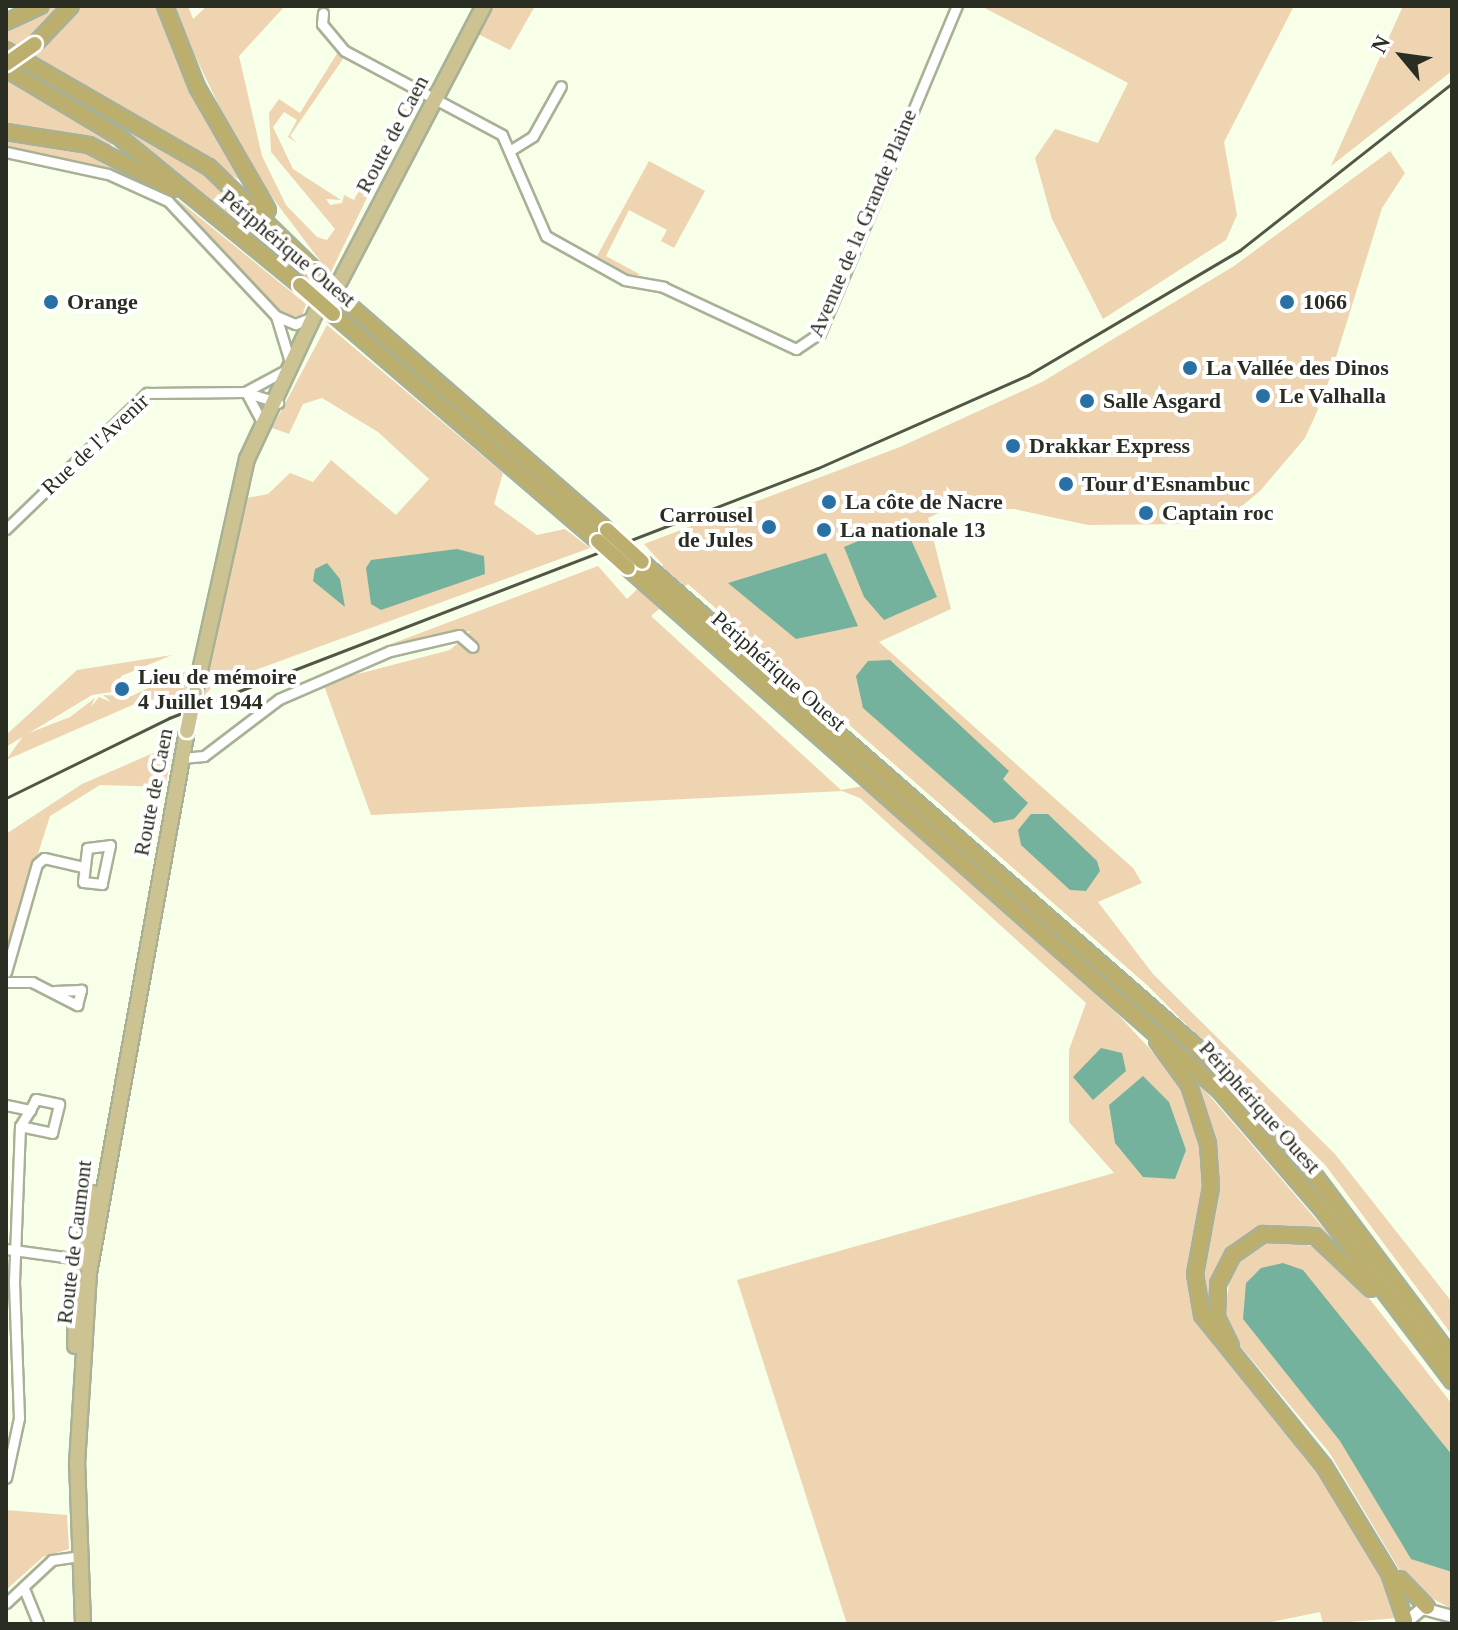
<!DOCTYPE html>
<meta charset="utf-8">
<style>
body{margin:0}
#map{position:relative;width:1458px;height:1630px;overflow:hidden;background:#f7ffe8;font-family:"Times New Roman",serif}
div>[style]{position:absolute}
[style*='--x']{left:calc(var(--x)*1px);top:calc(var(--y)*1px);width:calc(var(--w)*1px);rotate:calc(var(--a)*1deg)}
.green>*{inset:0;background:#efd4b2}
.water>*{inset:0;background:#75b29d}
.roads{filter:drop-shadow(2px 0 #a8b196) drop-shadow(-2px 0 #a8b196) drop-shadow(0 2px #a8b196) drop-shadow(0 -2px #a8b196)}
.minor>*{height:9px;margin:-4.5px;padding:0 4.5px;transform-origin:4.5px;border-radius:4.5px;background:#fff}
.tertiary>*{height:11px;margin:-5.5px;padding:0 5.5px;transform-origin:5.5px;border-radius:5.5px;background:#fff}
.primary>*{height:14px;margin:-7px;padding:0 7px;transform-origin:7px;border-radius:7px;background:#cdc392}
.trunk>*{height:14px;margin:-7px;padding:0 7px;transform-origin:7px;border-radius:7px;background:#bcaf6e}
.rail>*{height:3px;margin:-1.5px;padding:0 1.5px;transform-origin:1.5px;border-radius:1.5px;background:#525648}
.bridges{filter:drop-shadow(2px 0 #fff) drop-shadow(-2px 0 #fff) drop-shadow(0 2px #fff) drop-shadow(0 -2px #fff)}
.primary-bridge>*{height:14px;margin:-7px;padding:0 7px;transform-origin:7px;border-radius:7px;background:#cdc392}
.trunk-bridge>*{height:14px;margin:-7px;padding:0 7px;transform-origin:7px;border-radius:7px;background:#bcaf6e}
.dots>*{width:22px;height:22px;translate:-50% -50%;box-sizing:border-box;border:4px solid #fff;border-radius:50%}
span{translate:-50% -50%;white-space:nowrap;text-align:center;line-height:1.15;-webkit-text-stroke:8px #fff;paint-order:stroke}
.street-label{font-size:22px;color:#2a2d22}
.poi-label{font-size:22px;color:#2a2d22;font-weight:700}
.left{translate:0 -50%;text-align:left}
.right{translate:-100% -50%;text-align:right}
.frame{position:absolute;inset:0;border:8px solid #2a2d22;pointer-events:none}
.north{position:absolute;left:1362px;top:16px;width:80px;height:80px;-webkit-text-stroke:6px #fff;paint-order:stroke;rotate:299deg;font-size:22px;font-weight:700;line-height:32px;text-align:center;color:#2a2d22}
.north::after{content:'';display:block;margin:auto;width:28px;height:36px;background:#2a2d22;clip-path:polygon(50% 0,100% 100%,50% 72%,0 100%)}
</style>
<div id="map">
<div class="green">
<div style="clip-path:polygon(45px 6px,66px 6px,15px 49px,6px 44px,6px 25px)"></div>
<div style="clip-path:polygon(79px 6px,157px 6px,200px 111px,243px 182px,29px 54px)"></div>
<div style="clip-path:polygon(171px 6px,188px 6px,193px 19px,207px 6px,285px 6px,239px 56px,262px 156px,286px 205px,317px 237px,327px 240px,335px 229px,271px 152px,269px 113px,279px 99px,300px 113px,338px 52px,345px 56px,290px 136px,297px 143px,288px 137px,297px 120px,284px 112px,273px 127px,293px 169px,341px 200px,326px 199px,330px 205px,342px 203px,344px 195px,354px 200px,407px 95px,407px 115px,330px 274px,247px 164px)"></div>
<div style="clip-path:polygon(490px 6px,535px 6px,510px 50px,476px 33px)"></div>
<div style="clip-path:polygon(981px 6px,1294px 6px,1224px 142px,1237px 215px,1226px 240px,1103px 319px,1052px 219px,1035px 158px,1055px 129px,1098px 143px,1128px 83px)"></div>
<div style="clip-path:polygon(1403px 6px,1452px 6px,1452px 71px,1331px 166px)"></div>
<div style="clip-path:polygon(21px 64px,208px 169px,321px 289px,318px 294px,171px 168px,16px 67px)"></div>
<div style="clip-path:polygon(6px 77px,113px 141px,110px 147px,6px 126px)"></div>
<div style="clip-path:polygon(6px 138px,74px 145px,172px 195px,306px 304px,302px 316px,287px 317px,150px 185px,6px 148px)"></div>
<div style="clip-path:polygon(1390px 151px,1405px 173px,1382px 208px,1324px 396px,1305px 438px,1260px 491px,1237px 510px,1188px 524px,1088px 525px,1014px 509px,947px 509px,928px 518px,951px 609px,879px 642px,1133px 868px,1142px 883px,1098px 902px,1153px 974px,1335px 1154px,1452px 1302px,1452px 1335px,1326px 1166px,1147px 985px,688px 584px,651px 616px,841px 790px,863px 786px,1099px 994px,1188px 1090px,1208px 1173px,1189px 1279px,1192px 1303px,1215px 1347px,1310px 1455px,1397px 1596px,1398px 1618px,1323px 1624px,1320px 1612px,1261px 1624px,847px 1624px,737px 1280px,1114px 1173px,1069px 1122px,1069px 1050px,1086px 1003px,860px 798px,842px 791px,371px 815px,323px 683px,450px 650px,471px 631px,391px 644px,598px 566px,627px 599px,663px 565px,644px 544px,900px 447px,1042px 382px,1234px 266px)"></div>
<div style="clip-path:polygon(649px 161px,705px 191px,674px 248px,661px 241px,667px 230px,629px 210px,606px 256px,641px 275px,630px 275px,597px 256px)"></div>
<div style="clip-path:polygon(327px 325px,503px 473px,494px 504px,537px 535px,565px 529px,590px 548px,214px 685px,203px 697px,247px 498px,268px 494px,290px 473px,313px 482px,331px 460px,396px 515px,429px 479px,378px 432px,322px 398px,303px 404px,289px 434px,272px 428px)"></div>
<div style="clip-path:polygon(172px 655px,121px 676px,118px 691px,92px 695px,6px 747px,6px 735px,77px 670px)"></div>
<div style="clip-path:polygon(180px 672px,191px 673px,188px 692px,137px 703px,6px 760px,24px 735px,70px 717px,95px 698px,91px 707px,99px 697px,111px 702px,103px 695px,132px 696px)"></div>
<div style="clip-path:polygon(174px 744px,165px 787px,100px 785px,50px 816px,6px 955px,6px 834px,82px 784px)"></div>
<div style="clip-path:polygon(1196px 1080px,1338px 1245px,1308px 1229px,1271px 1228px,1224px 1260px,1216px 1323px,1207px 1318px,1198px 1281px,1214px 1186px)"></div>
<div style="clip-path:polygon(1276px 1239px,1322px 1248px,1350px 1274px,1452px 1404px,1452px 1609px,1409px 1586px,1329px 1452px,1231px 1335px,1224px 1316px,1232px 1265px,1263px 1240px)"></div>
<div style="clip-path:polygon(6px 1510px,67px 1515px,69px 1549px,43px 1557px,6px 1590px)"></div>
</div>
<div class="water">
<div style="clip-path:polygon(903px 522px,937px 597px,884px 620px,864px 597px,844px 547px)"></div>
<div style="clip-path:polygon(457px 549px,484px 556px,485px 574px,381px 610px,371px 604px,366px 568px,371px 560px)"></div>
<div style="clip-path:polygon(826px 553px,858px 626px,796px 639px,728px 583px)"></div>
<div style="clip-path:polygon(327px 563px,340px 579px,345px 607px,313px 581px,315px 569px)"></div>
<div style="clip-path:polygon(890px 660px,1009px 771px,1003px 779px,1028px 803px,1014px 819px,994px 823px,863px 708px,856px 676px,868px 661px)"></div>
<div style="clip-path:polygon(1031px 814px,1048px 814px,1097px 861px,1100px 871px,1086px 891px,1070px 890px,1021px 845px,1018px 830px)"></div>
<div style="clip-path:polygon(1101px 1048px,1122px 1053px,1126px 1071px,1093px 1100px,1073px 1077px)"></div>
<div style="clip-path:polygon(1143px 1076px,1169px 1102px,1186px 1150px,1175px 1179px,1143px 1177px,1115px 1143px,1109px 1105px)"></div>
<div style="clip-path:polygon(1283px 1263px,1303px 1270px,1452px 1455px,1452px 1572px,1411px 1559px,1340px 1441px,1243px 1319px,1246px 1283px,1261px 1268px)"></div>
</div>
<div class="roads">
<div class="minor">
<div style="--x:323;--y:13;--w:11;--a:95"></div>
<div style="--x:322;--y:24;--w:35;--a:50"></div>
<div style="--x:345;--y:51;--w:178;--a:28.1"></div>
<div style="--x:502;--y:135;--w:110;--a:66.5"></div>
<div style="--x:546;--y:236;--w:90;--a:29.1"></div>
<div style="--x:625;--y:280;--w:39;--a:10"></div>
<div style="--x:663;--y:287;--w:147;--a:25"></div>
<div style="--x:796;--y:349;--w:29;--a:-34"></div>
<div style="--x:820;--y:333;--w:355;--a:-67.3"></div>
<div style="--x:511;--y:150;--w:26;--a:-32"></div>
<div style="--x:533;--y:136;--w:57;--a:-60.8"></div>
<div style="--x:6;--y:152;--w:104;--a:12.2"></div>
<div style="--x:108;--y:174;--w:66;--a:24.2"></div>
<div style="--x:168;--y:201;--w:158;--a:46.8"></div>
<div style="--x:276;--y:316;--w:48;--a:73.1"></div>
<div style="--x:276;--y:316;--w:21;--a:23"></div>
<div style="--x:295;--y:324;--w:19;--a:-21"></div>
<div style="--x:245;--y:392;--w:44;--a:-28.3"></div>
<div style="--x:247;--y:394;--w:32;--a:62"></div>
<div style="--x:6;--y:529;--w:196;--a:-44"></div>
<div style="--x:147;--y:393;--w:98;--a:-0.6"></div>
<div style="--x:245;--y:392;--w:35;--a:18"></div>
<div style="--x:182;--y:758;--w:22;--a:-5"></div>
<div style="--x:204;--y:756;--w:94;--a:-37.2"></div>
<div style="--x:279;--y:699;--w:121;--a:-23.4"></div>
<div style="--x:390;--y:651;--w:71;--a:-13.1"></div>
<div style="--x:459;--y:635;--w:18;--a:41"></div>
<div style="--x:110;--y:845;--w:40;--a:102"></div>
<div style="--x:102;--y:884;--w:19;--a:-174"></div>
<div style="--x:83;--y:882;--w:34;--a:-83"></div>
<div style="--x:87;--y:848;--w:23;--a:-7"></div>
<div style="--x:6;--y:972;--w:112;--a:-74"></div>
<div style="--x:37;--y:864;--w:9;--a:-41"></div>
<div style="--x:44;--y:858;--w:40;--a:13"></div>
<div style="--x:6;--y:982;--w:26;--a:0"></div>
<div style="--x:32;--y:982;--w:51;--a:27.1"></div>
<div style="--x:77;--y:1005;--w:16;--a:-75"></div>
<div style="--x:81;--y:990;--w:27;--a:178"></div>
<div style="--x:6;--y:1105;--w:25;--a:12"></div>
<div style="--x:30;--y:1110;--w:19;--a:122"></div>
<div style="--x:20;--y:1126;--w:156;--a:92.2"></div>
<div style="--x:14;--y:1282;--w:136;--a:87.9"></div>
<div style="--x:19;--y:1418;--w:61;--a:102.2"></div>
<div style="--x:20;--y:1126;--w:33;--a:12"></div>
<div style="--x:52;--y:1133;--w:30;--a:-76"></div>
<div style="--x:59;--y:1104;--w:24;--a:-168"></div>
<div style="--x:36;--y:1099;--w:13;--a:119"></div>
<div style="--x:6;--y:1249;--w:81;--a:7.8"></div>
<div style="--x:25;--y:1591;--w:35;--a:68"></div>
<div style="--x:6;--y:1603;--w:63;--a:-43.1"></div>
<div style="--x:52;--y:1560;--w:28;--a:-8"></div>
</div>
<div class="tertiary">
<div style="--x:1404;--y:1623;--w:23;--a:-40"></div>
<div style="--x:1422;--y:1608;--w:31;--a:15"></div>
</div>
<div class="primary">
<div style="--x:340;--y:281;--w:310;--a:-62.4"></div>
<div style="--x:195;--y:693;--w:240;--a:-77.5"></div>
<div style="--x:247;--y:459;--w:162;--a:-64.9"></div>
<div style="--x:80;--y:1263;--w:71;--a:-79.5"></div>
<div style="--x:75;--y:1346;--w:59;--a:-88.1"></div>
<div style="--x:83;--y:1624;--w:160;--a:-92.1"></div>
<div style="--x:77;--y:1464;--w:191;--a:-86.4"></div>
<div style="--x:89;--y:1273;--w:551;--a:-79.75"></div>
</div>
<div class="trunk">
<div style="--x:165;--y:6;--w:87;--a:68.4"></div>
<div style="--x:197;--y:87;--w:142;--a:60"></div>
<div style="--x:6;--y:22;--w:38;--a:-25"></div>
<div style="--x:35;--y:44;--w:52;--a:-46.5"></div>
<div style="--x:6;--y:50;--w:234;--a:30"></div>
<div style="--x:209;--y:167;--w:148;--a:44.2"></div>
<div style="--x:6;--y:69;--w:131;--a:30.9"></div>
<div style="--x:118;--y:136;--w:235;--a:39.3"></div>
<div style="--x:6;--y:132;--w:84;--a:8.9"></div>
<div style="--x:89;--y:145;--w:95;--a:27.6"></div>
<div style="--x:341;--y:298;--w:353;--a:41.1"></div>
<div style="--x:333;--y:314;--w:349;--a:40.6"></div>
<div style="--x:642;--y:562;--w:756;--a:41.19"></div>
<div style="--x:1211;--y:1060;--w:142;--a:47.6"></div>
<div style="--x:1307;--y:1165;--w:241;--a:53.1"></div>
<div style="--x:628;--y:568;--w:789;--a:41.45"></div>
<div style="--x:1219;--y:1090;--w:162;--a:49.2"></div>
<div style="--x:1325;--y:1213;--w:211;--a:52.9"></div>
<div style="--x:1157;--y:1041;--w:54;--a:54"></div>
<div style="--x:1189;--y:1085;--w:62;--a:72.1"></div>
<div style="--x:1208;--y:1144;--w:43;--a:86"></div>
<div style="--x:1211;--y:1187;--w:88;--a:100.4"></div>
<div style="--x:1195;--y:1274;--w:42;--a:80.3"></div>
<div style="--x:1202;--y:1315;--w:194;--a:51.1"></div>
<div style="--x:1324;--y:1466;--w:125;--a:58.7"></div>
<div style="--x:1389;--y:1573;--w:50;--a:71.2"></div>
<div style="--x:1231;--y:1346;--w:32;--a:-116"></div>
<div style="--x:1217;--y:1317;--w:33;--a:-88"></div>
<div style="--x:1218;--y:1284;--w:33;--a:-63"></div>
<div style="--x:1233;--y:1255;--w:37;--a:-35"></div>
<div style="--x:1263;--y:1234;--w:52;--a:2.2"></div>
<div style="--x:1315;--y:1236;--w:77;--a:43.4"></div>
<div style="--x:1400;--y:1579;--w:39;--a:46"></div>
</div>
</div>
<div class="rail">
<div style="--x:6;--y:798;--w:182;--a:-26.1"></div>
<div style="--x:169;--y:718;--w:695;--a:-21.07"></div>
<div style="--x:818;--y:468;--w:230;--a:-23.9"></div>
<div style="--x:1028;--y:375;--w:246;--a:-30.5"></div>
<div style="--x:1240;--y:250;--w:270;--a:-38.2"></div>
</div>
<div class="bridges">
<div class="primary-bridge">
<div style="--x:187;--y:731;--w:39;--a:-78"></div>
</div>
<div class="trunk-bridge">
<div style="--x:6;--y:64;--w:35;--a:-35"></div>
<div style="--x:315;--y:270;--w:38;--a:47"></div>
<div style="--x:300;--y:285;--w:44;--a:41.3"></div>
<div style="--x:607;--y:530;--w:47;--a:42.4"></div>
<div style="--x:598;--y:541;--w:40;--a:42"></div>
</div>
</div>
<div class="dots">
<div style="left:51px;top:302px;background:#2971a5"></div>
<div style="left:1287px;top:302px;background:#2971a5"></div>
<div style="left:1190px;top:368px;background:#2971a5"></div>
<div style="left:1263px;top:396px;background:#2971a5"></div>
<div style="left:1087px;top:401px;background:#2971a5"></div>
<div style="left:1013px;top:446px;background:#2971a5"></div>
<div style="left:1066px;top:484px;background:#2971a5"></div>
<div style="left:829px;top:502px;background:#2971a5"></div>
<div style="left:1146px;top:513px;background:#2971a5"></div>
<div style="left:769px;top:527px;background:#2971a5"></div>
<div style="left:824px;top:530px;background:#2971a5"></div>
<div style="left:122px;top:689px;background:#2971a5"></div>
</div>
<div class="street-label">
<span style="left:392px;top:134px;rotate:-62deg">Route de Caen</span>
<span style="left:862px;top:223px;rotate:-67deg">Avenue de la Grande Plaine</span>
<span style="left:288px;top:248px;rotate:40deg">Périphérique Ouest</span>
<span style="left:95px;top:444px;rotate:-43deg">Rue de l'Avenir</span>
<span style="left:779px;top:671px;rotate:41deg">Périphérique Ouest</span>
<span style="left:153px;top:792px;rotate:-79deg">Route de Caen</span>
<span style="left:1260px;top:1107px;rotate:48deg">Périphérique Ouest</span>
<span style="left:74px;top:1242px;rotate:-83deg">Route de Caumont</span>
</div>
<div class="poi-label">
<span class="left" style="left:67px;top:302px">Orange</span>
<span class="left" style="left:1303px;top:302px">1066</span>
<span class="left" style="left:1206px;top:368px">La Vallée des Dinos</span>
<span class="left" style="left:1279px;top:396px">Le Valhalla</span>
<span class="left" style="left:1103px;top:401px">Salle Asgard</span>
<span class="left" style="left:1029px;top:446px">Drakkar Express</span>
<span class="left" style="left:1082px;top:484px">Tour d'Esnambuc</span>
<span class="left" style="left:845px;top:502px">La côte de Nacre</span>
<span class="left" style="left:1162px;top:513px">Captain roc</span>
<span class="right" style="left:753px;top:527px">Carrousel<br>de Jules</span>
<span class="left" style="left:840px;top:530px">La nationale 13</span>
<span class="left" style="left:138px;top:689px">Lieu de mémoire<br>4 Juillet 1944</span>
</div>
<div class="frame"></div>
<div class="north">N</div>
</div>
